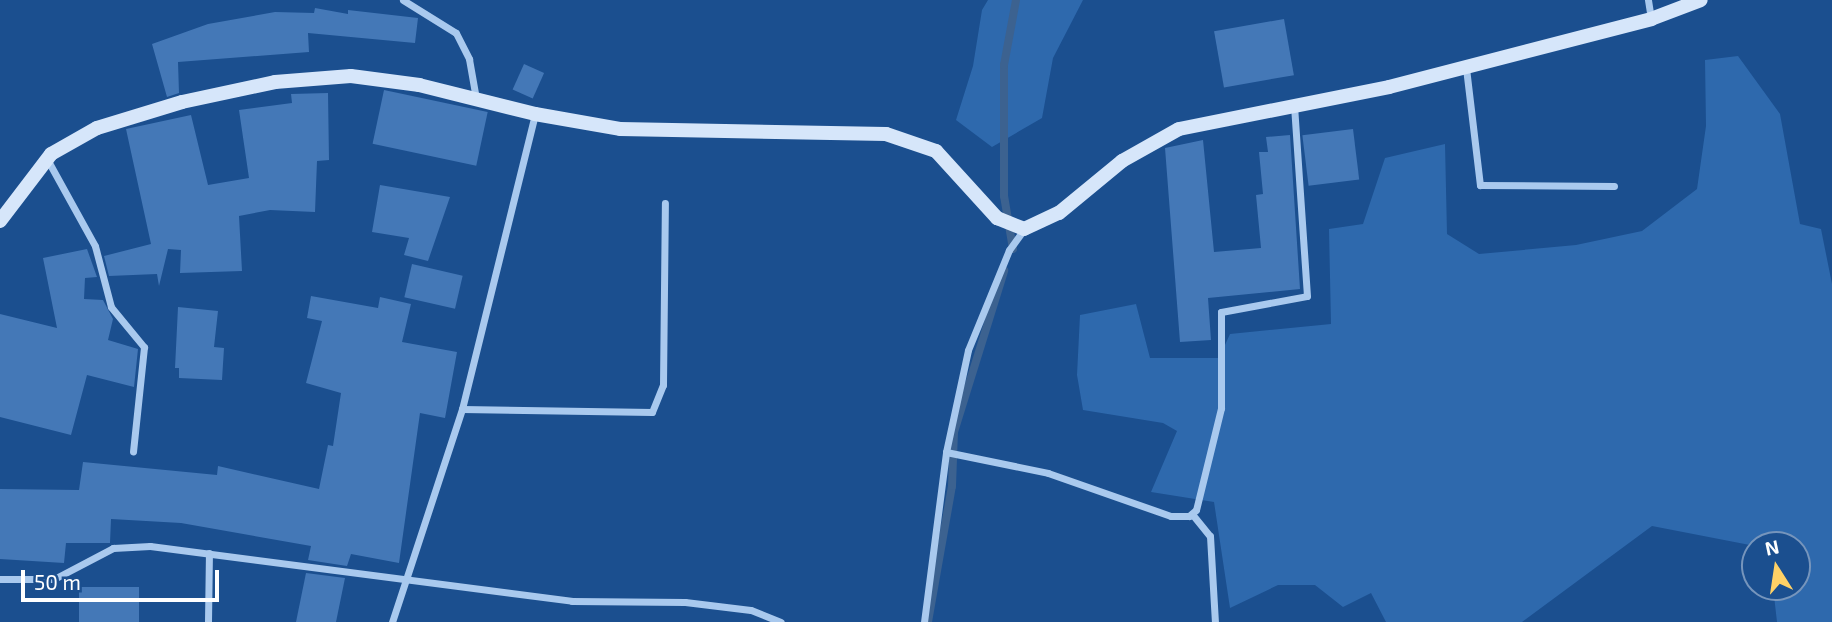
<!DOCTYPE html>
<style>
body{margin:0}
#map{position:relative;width:1832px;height:622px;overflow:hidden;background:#1b4f8f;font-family:"Exo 2",sans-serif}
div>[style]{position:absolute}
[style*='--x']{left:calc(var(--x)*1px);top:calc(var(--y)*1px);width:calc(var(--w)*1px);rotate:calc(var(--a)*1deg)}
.green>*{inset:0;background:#2e69ad}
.stream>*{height:8px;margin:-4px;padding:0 4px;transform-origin:4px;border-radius:4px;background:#3c6290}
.building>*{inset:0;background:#4478b7;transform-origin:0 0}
.street>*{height:7px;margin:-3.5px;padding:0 3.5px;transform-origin:3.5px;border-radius:3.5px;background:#a9c9ee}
.secondary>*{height:14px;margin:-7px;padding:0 7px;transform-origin:7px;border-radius:7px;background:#d6e6fa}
span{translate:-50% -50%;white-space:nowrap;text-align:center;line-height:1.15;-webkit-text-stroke:7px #1b4f8f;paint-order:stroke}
.north{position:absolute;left:1741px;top:531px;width:70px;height:70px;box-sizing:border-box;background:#1b4f8f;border:2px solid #7695bc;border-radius:50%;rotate:348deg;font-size:19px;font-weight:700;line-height:28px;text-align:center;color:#fff}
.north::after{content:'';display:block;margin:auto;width:24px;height:32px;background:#ffd166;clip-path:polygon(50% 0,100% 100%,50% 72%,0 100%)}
.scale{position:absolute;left:21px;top:570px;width:198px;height:32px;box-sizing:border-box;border:4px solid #fff;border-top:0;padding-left:9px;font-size:21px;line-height:24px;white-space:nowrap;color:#fff;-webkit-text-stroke:5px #1b4f8f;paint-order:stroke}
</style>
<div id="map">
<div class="green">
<div style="clip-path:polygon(988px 0,1083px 0,1053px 58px,1042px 118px,992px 147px,956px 120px,973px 66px,982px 10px)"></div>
<div style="clip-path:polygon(1738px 56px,1780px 114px,1800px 224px,1821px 229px,1832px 284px,1832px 622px,1777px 622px,1773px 587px,1797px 587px,1797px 545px,1755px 546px,1652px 526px,1522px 622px,1386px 622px,1371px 593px,1343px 607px,1315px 585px,1278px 585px,1230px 608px,1214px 502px,1151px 492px,1177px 431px,1163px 423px,1083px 410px,1077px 375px,1080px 315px,1136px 304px,1150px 358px,1219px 358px,1230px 334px,1331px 324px,1329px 229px,1363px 224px,1385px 158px,1445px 144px,1447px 234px,1479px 254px,1576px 245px,1642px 231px,1697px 189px,1706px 126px,1705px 60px)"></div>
</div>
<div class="stream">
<div style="--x:1013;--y:249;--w:54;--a:-99.6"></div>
<div style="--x:1004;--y:196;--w:131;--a:-90"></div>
<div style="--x:1004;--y:65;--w:66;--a:-79.5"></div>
<div style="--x:928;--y:622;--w:138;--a:-80"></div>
<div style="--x:952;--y:486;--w:54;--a:-87.9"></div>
<div style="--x:954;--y:432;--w:169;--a:-72.7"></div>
</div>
<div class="building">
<div style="clip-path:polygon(315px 8px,348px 14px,348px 10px,418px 18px,415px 43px,308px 33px,309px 52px,178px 62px,179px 93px,167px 97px,152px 44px,208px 24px,275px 12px,314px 13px)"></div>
<div style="left:1284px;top:19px;width:57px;height:71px;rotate:80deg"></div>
<div style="left:524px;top:64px;width:22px;height:28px;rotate:24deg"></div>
<div style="left:384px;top:90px;width:106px;height:55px;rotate:12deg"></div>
<div style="clip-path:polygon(328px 93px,329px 160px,317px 161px,315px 212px,270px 210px,239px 216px,242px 271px,180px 273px,181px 250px,168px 249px,159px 286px,157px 274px,109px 276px,104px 256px,151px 244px,126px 129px,191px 115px,208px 185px,249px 178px,239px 110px,292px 103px,291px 94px)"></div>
<div style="left:1353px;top:129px;width:51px;height:51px;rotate:83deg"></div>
<div style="clip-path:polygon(1290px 135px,1300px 289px,1208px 298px,1211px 340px,1180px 342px,1165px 148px,1203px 140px,1214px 252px,1261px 248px,1256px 195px,1263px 194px,1259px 152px,1268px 152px,1266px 137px)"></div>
<div style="clip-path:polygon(380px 185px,450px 197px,428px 261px,404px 255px,409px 238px,372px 232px)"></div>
<div style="clip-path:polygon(87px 249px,97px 277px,85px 278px,84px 299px,103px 300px,113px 319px,108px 340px,138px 349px,134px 387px,87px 375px,71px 435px,0 417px,0 314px,57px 328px,43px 258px)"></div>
<div style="left:412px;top:264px;width:52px;height:34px;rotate:13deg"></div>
<div style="clip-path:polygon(311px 296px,378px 308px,380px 297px,411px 304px,402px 342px,457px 352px,445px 418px,420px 413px,399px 563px,351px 554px,347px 566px,308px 560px,311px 546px,181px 523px,111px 519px,110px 543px,66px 543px,64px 563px,0 559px,0 489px,79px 490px,83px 462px,217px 475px,218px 466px,319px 489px,328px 445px,333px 446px,341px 393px,306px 383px,322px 321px,307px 318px)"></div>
<div style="clip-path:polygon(178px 307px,218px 311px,214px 347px,224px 348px,222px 380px,179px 378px,179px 368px,175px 368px)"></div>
<div style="clip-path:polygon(306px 573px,345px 578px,336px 622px,296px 622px)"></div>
<div style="left:79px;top:587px;width:60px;height:35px"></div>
</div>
<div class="street">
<div style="--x:403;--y:0;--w:62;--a:31.9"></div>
<div style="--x:456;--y:33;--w:29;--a:63"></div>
<div style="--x:469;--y:59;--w:40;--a:80"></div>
<div style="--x:1648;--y:0;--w:19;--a:81"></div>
<div style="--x:1466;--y:68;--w:118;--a:83.2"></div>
<div style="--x:1480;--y:185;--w:134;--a:0.4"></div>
<div style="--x:47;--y:159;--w:99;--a:61.1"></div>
<div style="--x:95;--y:246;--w:63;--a:75.3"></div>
<div style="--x:111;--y:307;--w:52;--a:50.5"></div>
<div style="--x:144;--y:347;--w:105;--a:96"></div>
<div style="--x:462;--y:409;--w:190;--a:0.9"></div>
<div style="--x:652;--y:412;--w:29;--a:-68"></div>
<div style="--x:663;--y:385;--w:182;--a:-89.4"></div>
<div style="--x:946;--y:452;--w:104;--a:11.6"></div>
<div style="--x:1048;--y:473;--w:130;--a:19.3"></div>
<div style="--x:1171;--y:516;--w:18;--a:0"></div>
<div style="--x:1189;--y:516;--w:9;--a:-41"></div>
<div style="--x:1196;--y:510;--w:105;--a:-76.2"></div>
<div style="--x:1221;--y:408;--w:96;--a:-90"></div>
<div style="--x:1221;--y:312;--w:87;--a:-10.5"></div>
<div style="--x:1307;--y:296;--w:190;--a:-93.9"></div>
<div style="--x:1192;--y:514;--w:28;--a:51"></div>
<div style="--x:1210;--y:536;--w:86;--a:86.7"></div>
<div style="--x:0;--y:579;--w:54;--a:0"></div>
<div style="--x:54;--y:579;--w:67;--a:-27.7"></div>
<div style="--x:113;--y:548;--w:37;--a:-3"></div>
<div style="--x:150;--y:546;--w:426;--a:7.4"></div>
<div style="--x:572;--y:601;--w:113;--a:0.5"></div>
<div style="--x:685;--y:602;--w:66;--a:6.9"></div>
<div style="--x:751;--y:610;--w:32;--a:22"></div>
<div style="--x:208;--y:622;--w:69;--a:-89.2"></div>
<div style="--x:392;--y:622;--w:224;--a:-71.8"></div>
<div style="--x:462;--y:409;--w:304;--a:-76.1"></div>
<div style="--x:924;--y:622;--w:171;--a:-82.6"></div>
<div style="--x:946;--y:452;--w:104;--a:-77.8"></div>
<div style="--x:968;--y:350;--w:108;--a:-67.7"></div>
<div style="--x:1009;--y:250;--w:26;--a:-54"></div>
</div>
<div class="secondary">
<div style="--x:0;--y:221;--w:84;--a:-52.7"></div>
<div style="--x:51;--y:154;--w:53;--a:-29.5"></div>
<div style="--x:97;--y:128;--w:89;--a:-17"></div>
<div style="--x:182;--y:102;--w:95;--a:-12.1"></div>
<div style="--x:275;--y:82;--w:76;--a:-4.5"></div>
<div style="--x:351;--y:76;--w:69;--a:7.5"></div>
<div style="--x:419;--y:85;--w:120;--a:14"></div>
<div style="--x:535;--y:114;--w:86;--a:10"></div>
<div style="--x:620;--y:129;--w:266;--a:1.1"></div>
<div style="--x:886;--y:134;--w:53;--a:18.8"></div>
<div style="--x:936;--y:151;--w:91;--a:47.7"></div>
<div style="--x:997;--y:218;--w:29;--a:22"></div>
<div style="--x:1024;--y:229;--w:38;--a:-25"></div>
<div style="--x:1059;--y:213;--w:82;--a:-39.5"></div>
<div style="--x:1122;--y:161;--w:65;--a:-29.3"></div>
<div style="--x:1179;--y:129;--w:214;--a:-11.3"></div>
<div style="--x:1389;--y:87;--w:271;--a:-14.5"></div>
<div style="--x:1651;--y:19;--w:53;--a:-20.8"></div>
</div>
<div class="north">N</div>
<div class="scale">50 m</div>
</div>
